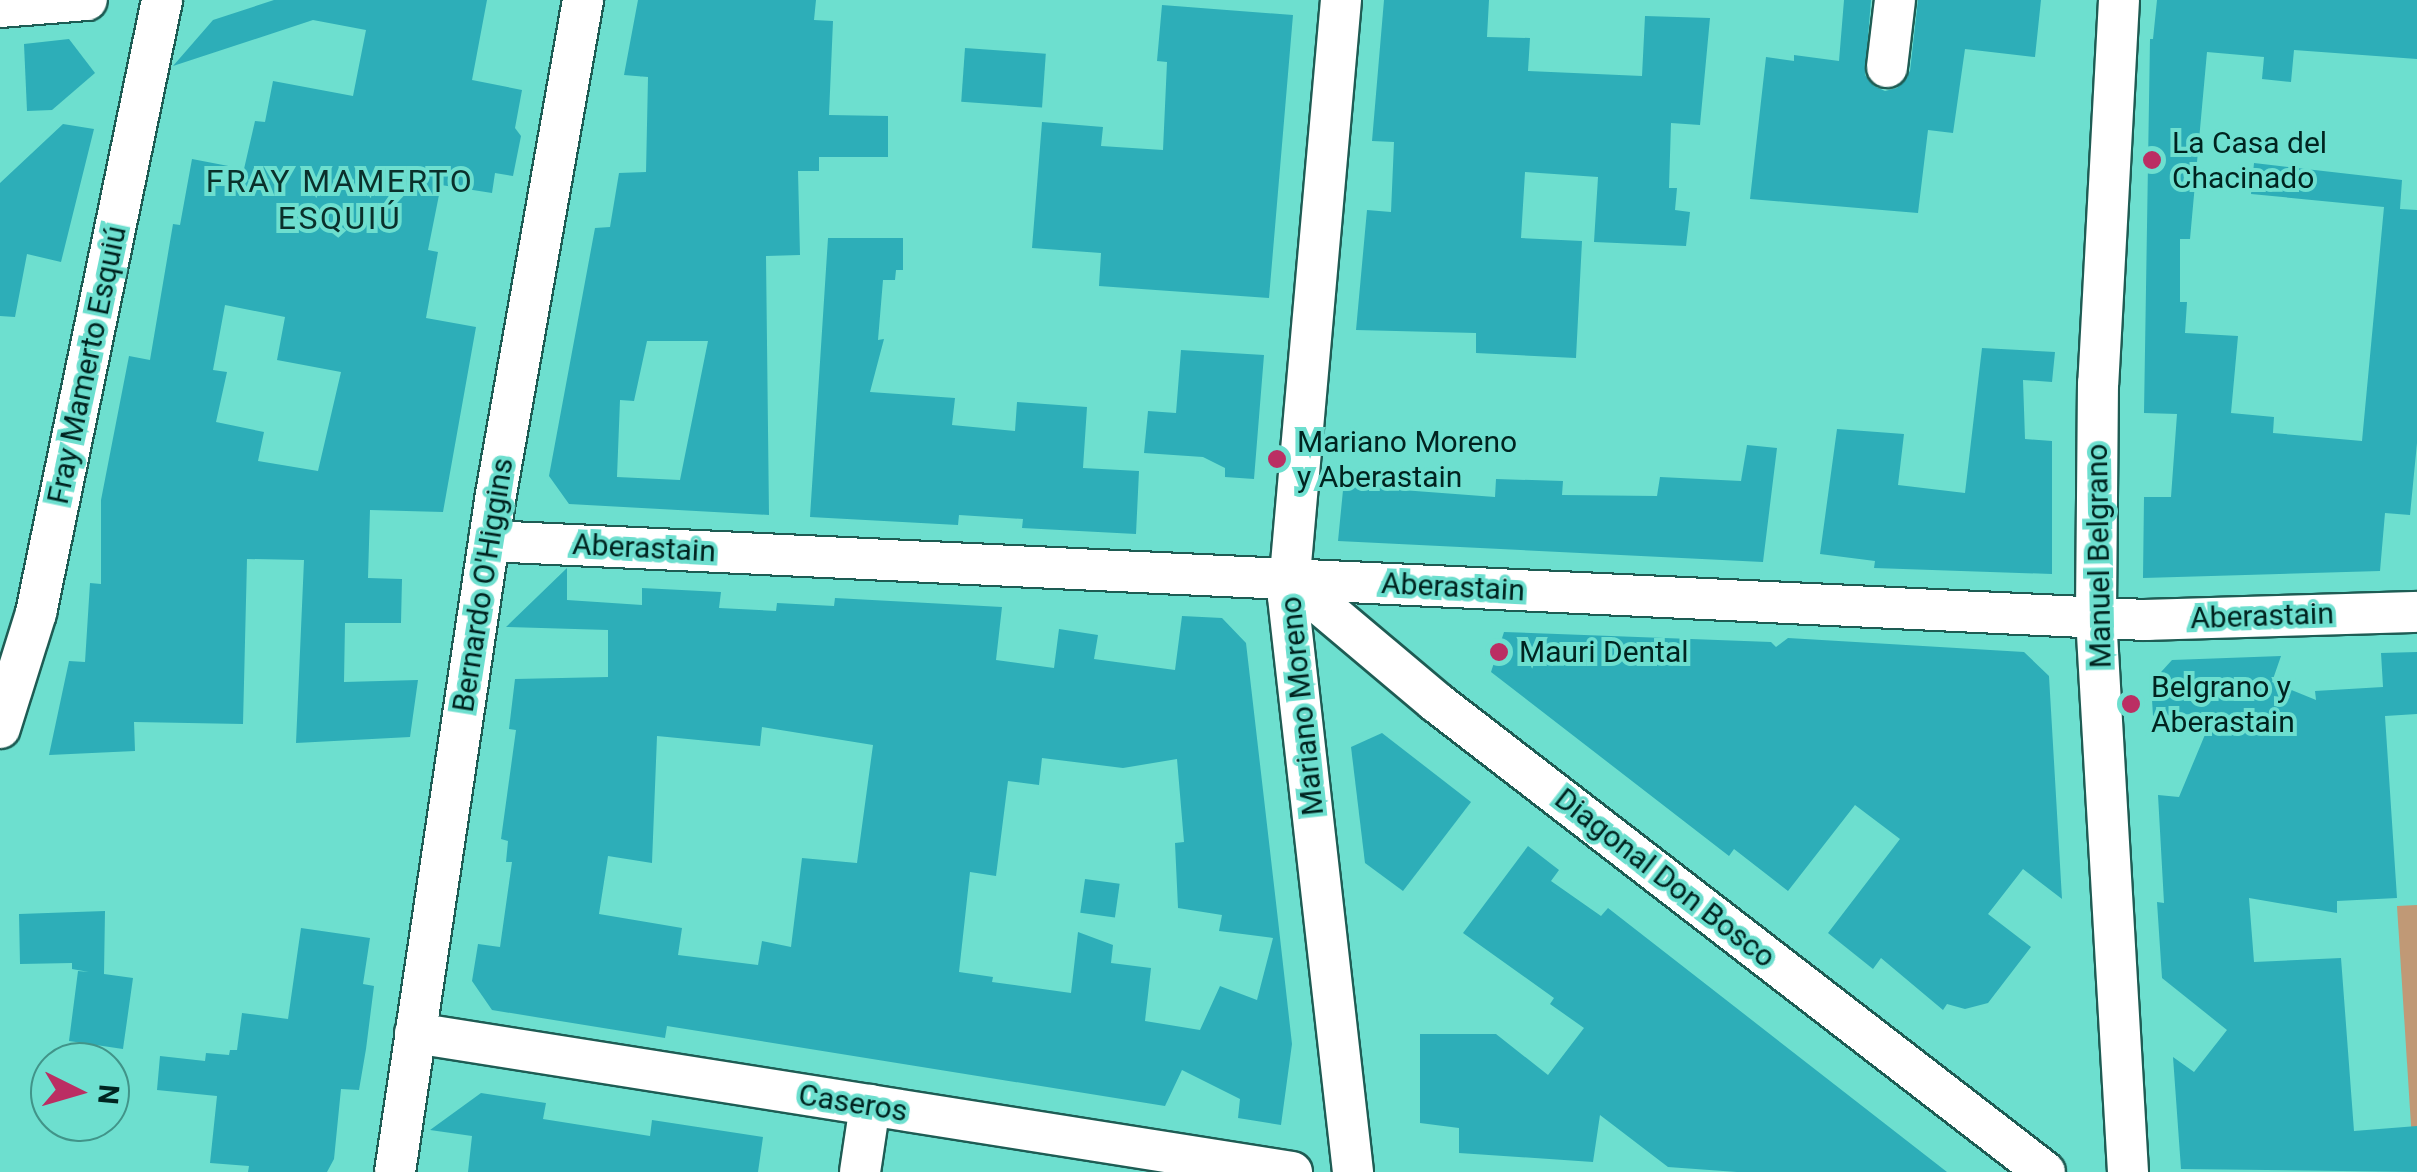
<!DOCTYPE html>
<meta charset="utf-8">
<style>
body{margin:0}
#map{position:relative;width:2417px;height:1172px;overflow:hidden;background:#6ddfcf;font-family:Roboto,sans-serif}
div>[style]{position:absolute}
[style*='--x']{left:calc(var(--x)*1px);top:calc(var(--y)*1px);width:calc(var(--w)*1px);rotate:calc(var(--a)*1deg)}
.green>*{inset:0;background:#c09976}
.building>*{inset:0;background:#2daeb8;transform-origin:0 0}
.roads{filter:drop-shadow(2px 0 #1e5c54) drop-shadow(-2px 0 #1e5c54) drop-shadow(0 2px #1e5c54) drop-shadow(0 -2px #1e5c54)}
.minor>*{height:40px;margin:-20px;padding:0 20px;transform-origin:20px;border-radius:20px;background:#fff}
.dots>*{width:28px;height:28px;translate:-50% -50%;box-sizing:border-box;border:5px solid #6ddfcf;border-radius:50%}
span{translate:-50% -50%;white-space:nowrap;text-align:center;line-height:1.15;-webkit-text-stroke:8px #6ddfcf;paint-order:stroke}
.poi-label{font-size:30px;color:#002420}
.left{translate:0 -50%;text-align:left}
.street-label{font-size:30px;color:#002420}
.neighbourhood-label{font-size:32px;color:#0a302b;letter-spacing:2.5px}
.north{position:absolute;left:30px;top:1042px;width:100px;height:100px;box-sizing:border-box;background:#6ddfcf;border:2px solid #419489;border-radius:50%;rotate:95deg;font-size:28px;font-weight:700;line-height:40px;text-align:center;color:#002420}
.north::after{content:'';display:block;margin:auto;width:35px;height:45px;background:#bb2e63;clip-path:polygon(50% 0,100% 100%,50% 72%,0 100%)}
</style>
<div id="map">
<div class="green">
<div style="clip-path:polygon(2417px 905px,2417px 1172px,2414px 1172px,2397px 906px)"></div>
</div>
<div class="building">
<div style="clip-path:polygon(evenodd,274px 0,487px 0,472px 80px,522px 90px,515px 128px,521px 136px,513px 176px,495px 173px,492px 193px,441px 185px,428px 250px,438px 252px,426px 318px,476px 327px,443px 512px,370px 510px,368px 578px,402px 579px,401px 623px,345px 623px,344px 682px,418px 680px,410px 737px,296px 743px,304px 560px,247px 559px,243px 724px,134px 722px,135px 751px,49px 755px,69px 661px,85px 662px,90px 583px,101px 584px,101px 500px,129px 356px,150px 360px,173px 224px,180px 225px,192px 159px,244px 169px,255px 121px,265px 122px,273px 81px,353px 96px,366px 30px,313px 20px,173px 66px,213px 20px,274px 0,225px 305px,285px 317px,277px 360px,341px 372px,318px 471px,258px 461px,264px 432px,216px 422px,227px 372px,213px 370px,225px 305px)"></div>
<div style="clip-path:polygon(evenodd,638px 0,816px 0,814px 20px,833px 21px,829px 115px,888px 116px,888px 157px,819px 157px,819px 171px,798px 171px,800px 255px,766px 256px,769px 515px,569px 504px,549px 476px,595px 228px,610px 227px,619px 173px,646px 172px,648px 77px,624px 75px,638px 0,647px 341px,708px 341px,680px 480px,617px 477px,620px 400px,634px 401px,647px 341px)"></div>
<div style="clip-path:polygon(1384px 0,1489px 0,1487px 37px,1530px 38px,1528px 71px,1642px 76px,1645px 16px,1710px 18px,1700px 125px,1671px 123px,1669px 188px,1677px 188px,1675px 210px,1690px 212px,1686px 246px,1594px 242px,1598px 177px,1525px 172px,1521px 238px,1582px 241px,1576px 358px,1476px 353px,1476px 333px,1356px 330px,1367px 210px,1391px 212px,1394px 142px,1372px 141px)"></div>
<div style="clip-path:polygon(1844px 0,1871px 0,1865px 75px,1874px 86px,1885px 91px,1897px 88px,1910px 71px,1918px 0,2041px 0,2035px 57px,1965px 49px,1953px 133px,1928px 130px,1918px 213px,1750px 199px,1766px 57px,1794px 61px,1794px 55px,1839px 61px)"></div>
<div style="clip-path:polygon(2157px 0,2417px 0,2417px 59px,2294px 50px,2291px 82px,2262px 79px,2264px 57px,2207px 52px,2190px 239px,2180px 239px,2180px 302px,2187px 302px,2185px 333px,2238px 336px,2231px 413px,2274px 417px,2273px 433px,2362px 441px,2384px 207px,2251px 194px,2254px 163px,2402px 180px,2400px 209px,2417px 210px,2417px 443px,2410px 515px,2385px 513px,2380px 571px,2143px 578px,2144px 497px,2171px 497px,2177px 414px,2144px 413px,2150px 39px,2153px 39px)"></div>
<div style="clip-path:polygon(1162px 5px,1293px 15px,1269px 298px,1099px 286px,1101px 253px,1032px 248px,1042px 122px,1103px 127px,1101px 146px,1163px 150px,1167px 62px,1157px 61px)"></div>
<div style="clip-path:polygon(69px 39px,95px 73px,52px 110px,27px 111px,24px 44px)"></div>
<div style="left:965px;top:48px;width:81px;height:54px;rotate:4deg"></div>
<div style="clip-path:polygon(63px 124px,94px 129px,61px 262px,27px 254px,15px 317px,0 316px,0 183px)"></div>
<div style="clip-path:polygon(828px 238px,903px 238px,903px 270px,896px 270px,895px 280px,883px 280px,878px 340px,884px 339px,870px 392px,955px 398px,952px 425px,1015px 431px,1017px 402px,1087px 407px,1083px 468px,1139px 471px,1136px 534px,1022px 528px,1023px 519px,959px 515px,958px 525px,810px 517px)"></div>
<div style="clip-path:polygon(1982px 348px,2055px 352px,2052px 382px,2023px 380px,2025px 439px,2052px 441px,2052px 574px,1874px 568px,1875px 561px,1820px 554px,1837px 429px,1904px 434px,1898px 485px,1965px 493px)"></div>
<div style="clip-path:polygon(1181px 350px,1264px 355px,1254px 479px,1225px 477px,1225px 468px,1203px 457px,1144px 453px,1148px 411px,1176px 413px)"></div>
<div style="clip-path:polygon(1747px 445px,1777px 448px,1763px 562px,1338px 541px,1345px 470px,1403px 473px,1402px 490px,1495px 497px,1496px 479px,1563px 481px,1562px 495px,1657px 496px,1660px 477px,1741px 481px)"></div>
<div style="clip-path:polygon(evenodd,567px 568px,567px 600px,642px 605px,642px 588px,721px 592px,719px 608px,776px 611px,777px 603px,834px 606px,835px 598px,1002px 607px,996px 660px,1054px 668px,1059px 629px,1098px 635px,1094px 659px,1175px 670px,1182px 616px,1222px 618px,1246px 643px,1278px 920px,1292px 1044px,1281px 1125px,1238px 1118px,1240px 1099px,1182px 1070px,1165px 1106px,667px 1026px,665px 1038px,492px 1010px,472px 981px,478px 944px,500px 947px,512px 862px,506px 862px,508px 841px,501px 839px,516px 730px,509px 729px,515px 679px,608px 677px,608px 630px,506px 627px,567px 568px,762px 727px,873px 745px,857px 863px,802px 858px,791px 947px,762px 941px,758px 965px,678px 955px,682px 928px,599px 914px,608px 856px,652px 863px,657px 736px,760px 746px,762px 727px,567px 568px,1042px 758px,1123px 768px,1177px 759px,1184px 842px,1175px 843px,1178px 908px,1222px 915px,1219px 931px,1273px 938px,1257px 1000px,1220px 986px,1200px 1030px,1145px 1021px,1151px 968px,1111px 963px,1113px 945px,1078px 932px,1071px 993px,992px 982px,993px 977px,959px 972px,970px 872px,996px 876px,1008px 781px,1039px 785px,1042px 758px)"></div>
<div style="clip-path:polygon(1504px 632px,1771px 642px,1776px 647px,1788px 638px,2024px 652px,2049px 676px,2062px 899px,2023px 869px,1988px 914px,2031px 947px,1988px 1003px,1965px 1009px,1947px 1004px,1943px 1010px,1881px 958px,1873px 969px,1828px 933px,1900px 839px,1855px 805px,1788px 891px,1734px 849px,1729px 856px,1491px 672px)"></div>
<div style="clip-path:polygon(2417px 652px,2417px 714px,2385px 716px,2397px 898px,2337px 901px,2337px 913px,2249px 898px,2254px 962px,2341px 958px,2354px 1131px,2417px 1126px,2417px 1172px,2181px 1169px,2173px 1057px,2194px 1072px,2227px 1030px,2162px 978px,2157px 902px,2164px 903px,2158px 795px,2179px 797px,2214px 713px,2153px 716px,2151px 683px,2172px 660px,2281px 656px,2272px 682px,2316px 700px,2315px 691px,2383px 687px,2381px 653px)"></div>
<div style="clip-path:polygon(1382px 733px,1471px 802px,1403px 891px,1365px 863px,1351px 747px)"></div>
<div style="clip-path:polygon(1528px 846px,1559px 870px,1551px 881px,1601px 916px,1608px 908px,1947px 1172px,1737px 1172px,1668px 1167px,1600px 1115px,1593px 1162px,1459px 1153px,1459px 1128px,1420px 1123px,1420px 1034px,1496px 1034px,1548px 1075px,1584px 1028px,1550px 1004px,1554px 998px,1463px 933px)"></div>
<div style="left:1085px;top:879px;width:35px;height:34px;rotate:8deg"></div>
<div style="clip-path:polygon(105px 911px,104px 974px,133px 978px,123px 1049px,69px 1041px,78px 971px,89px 972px,72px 969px,72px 963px,20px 964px,19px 914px)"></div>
<div style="clip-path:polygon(301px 928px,370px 938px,363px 984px,374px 986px,366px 1049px,359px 1090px,341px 1089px,334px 1159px,327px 1172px,248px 1172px,249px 1166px,210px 1163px,217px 1096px,157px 1090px,160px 1056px,205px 1061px,206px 1053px,229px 1055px,230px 1050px,237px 1050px,242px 1013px,288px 1019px)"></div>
<div style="clip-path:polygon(481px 1093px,546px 1103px,543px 1119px,650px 1136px,652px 1120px,763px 1137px,758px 1172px,468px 1172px,472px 1136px,430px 1130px)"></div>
</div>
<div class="roads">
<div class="minor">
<div style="--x:1341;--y:0;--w:599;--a:95.07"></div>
<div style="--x:1288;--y:597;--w:579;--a:83.55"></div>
<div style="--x:2119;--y:0;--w:384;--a:93.1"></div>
<div style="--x:2098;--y:383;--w:234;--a:90.5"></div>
<div style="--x:2096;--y:617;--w:556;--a:86.7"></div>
<div style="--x:0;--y:7;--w:87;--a:-4.6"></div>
<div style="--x:1887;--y:67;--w:67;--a:-83.2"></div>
<div style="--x:489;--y:541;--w:1660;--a:2.73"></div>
<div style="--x:2147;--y:620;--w:270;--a:-1.7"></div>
<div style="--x:1290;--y:579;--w:191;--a:40.1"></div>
<div style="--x:1436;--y:702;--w:769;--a:37.66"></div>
<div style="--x:0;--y:728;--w:121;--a:-72.6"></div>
<div style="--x:36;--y:613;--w:626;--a:-78.38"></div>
<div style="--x:415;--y:1033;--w:888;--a:9.01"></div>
<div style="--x:395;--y:1172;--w:685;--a:-81.53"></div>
<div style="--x:496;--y:494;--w:502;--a:-80.01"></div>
<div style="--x:860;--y:1172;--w:68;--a:-81.5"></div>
</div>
</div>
<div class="dots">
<div style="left:2152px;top:160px;background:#bb2e63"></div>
<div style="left:1277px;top:459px;background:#bb2e63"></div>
<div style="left:1499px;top:652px;background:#bb2e63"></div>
<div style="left:2131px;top:704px;background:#bb2e63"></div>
</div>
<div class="poi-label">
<span class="left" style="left:2172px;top:160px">La Casa del<br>Chacinado</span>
<span class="left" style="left:1297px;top:459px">Mariano Moreno<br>y Aberastain</span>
<span class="left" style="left:1519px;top:652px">Mauri Dental</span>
<span class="left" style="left:2151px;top:704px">Belgrano y<br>Aberastain</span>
</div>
<div class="street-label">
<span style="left:87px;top:365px;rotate:-78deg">Fray Mamerto Esquiú</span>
<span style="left:644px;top:548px;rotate:3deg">Aberastain</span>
<span style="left:2099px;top:556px;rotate:-91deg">Manuel Belgrano</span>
<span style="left:483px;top:585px;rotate:-81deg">Bernardo O'Higgins</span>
<span style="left:1453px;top:587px;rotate:3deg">Aberastain</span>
<span style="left:2262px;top:616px;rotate:-2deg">Aberastain</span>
<span style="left:1302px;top:706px;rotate:-96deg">Mariano Moreno</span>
<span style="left:1665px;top:878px;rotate:38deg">Diagonal Don Bosco</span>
<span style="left:853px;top:1103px;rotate:9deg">Caseros</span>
</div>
<div class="neighbourhood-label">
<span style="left:340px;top:200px">FRAY MAMERTO<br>ESQUIÚ</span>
</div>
<div class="north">N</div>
</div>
